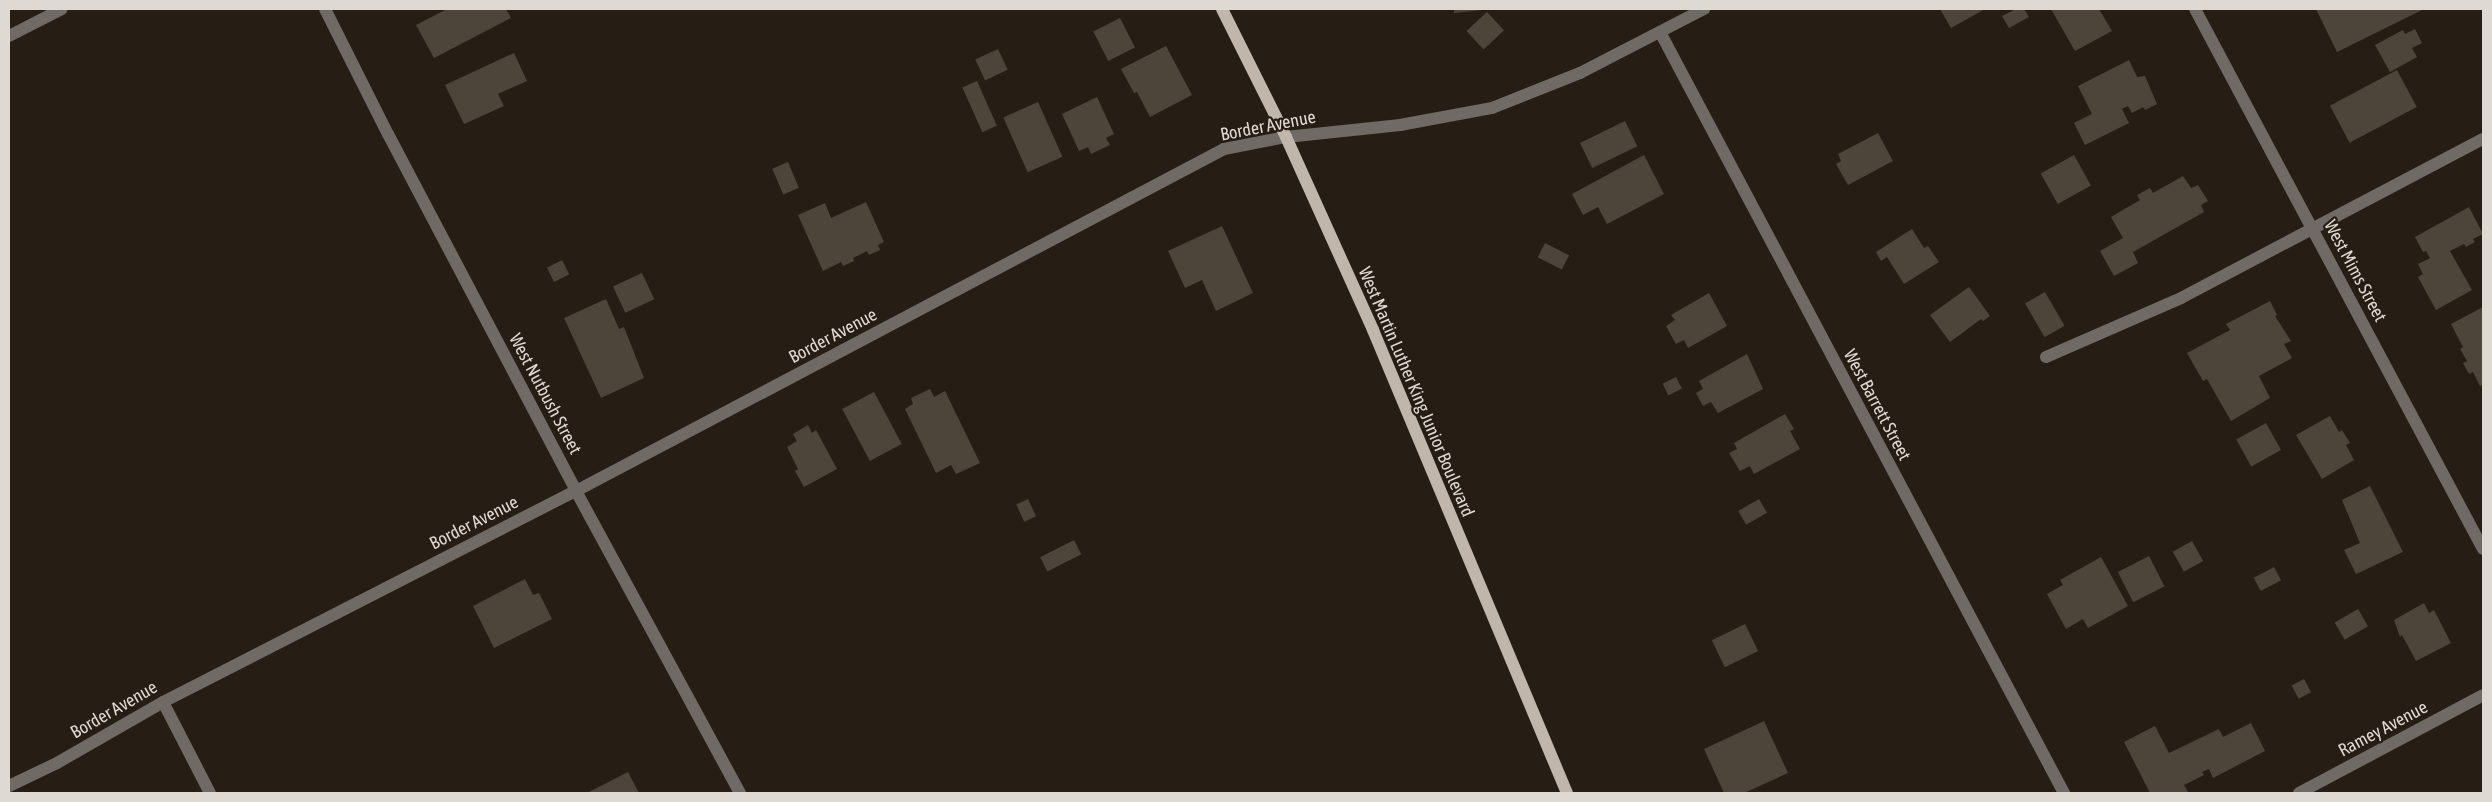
<!DOCTYPE html>
<style>
body{margin:0}
#map{position:relative;width:2492px;height:802px;overflow:hidden;background:#261e15;font-family:"Asap Condensed",sans-serif}
div>[style]{position:absolute}
[style*='--x']{left:calc(var(--x)*1px);top:calc(var(--y)*1px);width:calc(var(--w)*1px);rotate:calc(var(--a)*1deg)}
.building>*{inset:0;background:#4e453a;transform-origin:0 0}
.minor>*{height:12px;margin:-6px;padding:0 6px;transform-origin:6px;border-radius:6px;background:#6f6a65}
.major>*{height:12px;margin:-6px;padding:0 6px;transform-origin:6px;border-radius:6px;background:#c0b6ac}
span{translate:-50% -50%;white-space:nowrap;text-align:center;line-height:1.15;-webkit-text-stroke:4.5px #261e15;paint-order:stroke}
.street-label{font-size:18px;color:#dfd9d3}
.frame{position:absolute;inset:0;border:10px solid #dfd9d3;pointer-events:none}
</style>
<div id="map">
<div class="building">
<div style="clip-path:polygon(447px 9px,506px 9px,511px 18px,434px 58px,416px 25px)"></div>
<div style="clip-path:polygon(1454px 9px,1482px 9px,1482px 10px,1454px 13px)"></div>
<div style="clip-path:polygon(1940px 9px,1985px 9px,1951px 28px)"></div>
<div style="clip-path:polygon(2016px 9px,2024px 9px,2029px 17px,2009px 28px,2002px 16px)"></div>
<div style="clip-path:polygon(2051px 9px,2099px 9px,2112px 31px,2075px 51px)"></div>
<div style="clip-path:polygon(2316px 9px,2422px 9px,2422px 10px,2337px 52px)"></div>
<div style="left:1487px;top:12px;width:25px;height:28px;rotate:47deg"></div>
<div style="left:1120px;top:18px;width:33px;height:30px;rotate:63deg"></div>
<div style="clip-path:polygon(2415px 29px,2422px 43px,2412px 48px,2417px 57px,2390px 72px,2375px 45px,2403px 30px,2405px 34px)"></div>
<div style="clip-path:polygon(1166px 46px,1192px 95px,1150px 117px,1137px 92px,1134px 93px,1121px 69px)"></div>
<div style="left:998px;top:49px;width:23px;height:25px;rotate:65deg"></div>
<div style="clip-path:polygon(514px 53px,527px 81px,498px 94px,504px 106px,464px 124px,445px 85px)"></div>
<div style="clip-path:polygon(2129px 60px,2137px 77px,2145px 76px,2157px 104px,2145px 110px,2143px 107px,2132px 113px,2128px 106px,2122px 109px,2129px 123px,2085px 145px,2074px 123px,2092px 114px,2078px 86px)"></div>
<div style="left:2397px;top:70px;width:42px;height:76px;rotate:62deg"></div>
<div style="left:977px;top:81px;width:49px;height:16px;rotate:66deg"></div>
<div style="clip-path:polygon(1097px 97px,1114px 134px,1106px 138px,1110px 145px,1091px 154px,1088px 147px,1079px 151px,1062px 114px)"></div>
<div style="left:1038px;top:102px;width:60px;height:38px;rotate:66deg"></div>
<div style="left:1625px;top:121px;width:28px;height:50px;rotate:64deg"></div>
<div style="clip-path:polygon(1878px 133px,1893px 161px,1848px 185px,1836px 164px,1841px 161px,1838px 154px)"></div>
<div style="clip-path:polygon(1644px 155px,1664px 194px,1607px 224px,1598px 207px,1583px 215px,1572px 194px)"></div>
<div style="left:2074px;top:155px;width:35px;height:38px;rotate:61deg"></div>
<div style="left:788px;top:162px;width:28px;height:17px;rotate:67deg"></div>
<div style="clip-path:polygon(2183px 176px,2191px 188px,2198px 185px,2208px 201px,2201px 205px,2204px 212px,2133px 252px,2138px 263px,2114px 276px,2100px 251px,2123px 238px,2111px 217px,2140px 200px,2137px 195px,2150px 188px,2153px 193px)"></div>
<div style="clip-path:polygon(866px 202px,884px 242px,878px 245px,880px 250px,869px 255px,867px 251px,853px 258px,854px 261px,843px 266px,841px 262px,823px 271px,798px 215px,825px 203px,831px 218px)"></div>
<div style="clip-path:polygon(2469px 207px,2483px 234px,2473px 239px,2475px 242px,2466px 247px,2464px 244px,2450px 251px,2472px 290px,2436px 310px,2418px 277px,2423px 274px,2418px 264px,2430px 258px,2426px 251px,2423px 252px,2415px 237px)"></div>
<div style="clip-path:polygon(1222px 226px,1253px 293px,1216px 311px,1202px 280px,1185px 288px,1168px 251px)"></div>
<div style="clip-path:polygon(1912px 229px,1924px 248px,1928px 246px,1939px 262px,1904px 284px,1887px 257px,1881px 261px,1876px 252px)"></div>
<div style="left:1545px;top:243px;width:27px;height:16px;rotate:27deg"></div>
<div style="left:562px;top:260px;width:16px;height:17px;rotate:63deg"></div>
<div style="left:642px;top:273px;width:29px;height:32px;rotate:65deg"></div>
<div style="clip-path:polygon(1969px 287px,1990px 316px,1983px 321px,1981px 319px,1950px 342px,1930px 315px)"></div>
<div style="left:2045px;top:292px;width:39px;height:23px;rotate:60deg"></div>
<div style="clip-path:polygon(1709px 293px,1727px 326px,1688px 348px,1684px 340px,1676px 344px,1666px 326px,1675px 320px,1671px 315px)"></div>
<div style="clip-path:polygon(606px 299px,619px 329px,624px 327px,644px 378px,601px 398px,564px 318px)"></div>
<div style="clip-path:polygon(2270px 301px,2277px 315px,2275px 316px,2291px 341px,2284px 344px,2292px 358px,2259px 376px,2270px 398px,2231px 421px,2207px 379px,2203px 381px,2187px 353px,2230px 330px,2226px 324px)"></div>
<div style="clip-path:polygon(2483px 307px,2483px 385px,2480px 386px,2473px 372px,2469px 374px,2463px 363px,2467px 361px,2460px 349px,2463px 347px,2451px 324px)"></div>
<div style="clip-path:polygon(1747px 354px,1763px 389px,1718px 413px,1711px 402px,1703px 406px,1696px 393px,1703px 389px,1699px 381px)"></div>
<div style="left:1676px;top:377px;width:13px;height:15px;rotate:63deg"></div>
<div style="clip-path:polygon(930px 389px,934px 397px,945px 391px,980px 463px,956px 474px,951px 465px,936px 473px,905px 409px,913px 404px,911px 398px)"></div>
<div style="left:874px;top:392px;width:59px;height:36px;rotate:62deg"></div>
<div style="clip-path:polygon(1785px 414px,1794px 429px,1790px 431px,1800px 449px,1754px 474px,1750px 466px,1740px 471px,1729px 453px,1737px 449px,1734px 443px)"></div>
<div style="clip-path:polygon(2330px 416px,2339px 432px,2342px 430px,2350px 443px,2346px 445px,2354px 460px,2322px 479px,2296px 435px)"></div>
<div style="left:2266px;top:423px;width:31px;height:34px;rotate:61deg"></div>
<div style="clip-path:polygon(808px 425px,812px 433px,816px 430px,837px 469px,804px 487px,795px 471px,798px 469px,787px 447px,797px 441px,793px 434px)"></div>
<div style="clip-path:polygon(2370px 486px,2403px 552px,2356px 574px,2344px 550px,2360px 543px,2342px 500px)"></div>
<div style="left:1028px;top:499px;width:19px;height:13px;rotate:65deg"></div>
<div style="left:1759px;top:499px;width:16px;height:24px;rotate:60deg"></div>
<div style="left:1074px;top:540px;width:16px;height:38px;rotate:63deg"></div>
<div style="left:2192px;top:541px;width:23px;height:22px;rotate:61deg"></div>
<div style="left:2149px;top:556px;width:34px;height:35px;rotate:63deg"></div>
<div style="clip-path:polygon(2101px 557px,2128px 606px,2088px 628px,2083px 619px,2066px 629px,2047px 594px,2063px 585px,2060px 580px)"></div>
<div style="left:2274px;top:567px;width:15px;height:23px;rotate:62deg"></div>
<div style="clip-path:polygon(525px 579px,533px 595px,539px 593px,552px 619px,494px 648px,473px 606px)"></div>
<div style="clip-path:polygon(2424px 603px,2429px 613px,2434px 610px,2451px 643px,2416px 661px,2402px 635px,2400px 637px,2394px 620px)"></div>
<div style="left:2358px;top:609px;width:20px;height:27px;rotate:60deg"></div>
<div style="left:1745px;top:624px;width:30px;height:37px;rotate:64deg"></div>
<div style="left:2304px;top:679px;width:15px;height:14px;rotate:62deg"></div>
<div style="clip-path:polygon(1764px 721px,1788px 773px,1744px 793px,1724px 793px,1704px 749px)"></div>
<div style="clip-path:polygon(2251px 723px,2265px 751px,2213px 778px,2209px 769px,2202px 772px,2204px 775px,2184px 785px,2188px 792px,2186px 793px,2150px 793px,2124px 742px,2155px 726px,2169px 753px,2219px 729px,2223px 737px)"></div>
<div style="clip-path:polygon(628px 772px,639px 793px,587px 793px)"></div>
</div>
<div class="minor">
<div style="--x:325;--y:9;--w:140;--a:63.3"></div>
<div style="--x:388;--y:134;--w:403;--a:62.2"></div>
<div style="--x:576;--y:491;--w:344;--a:61.5"></div>
<div style="--x:2195;--y:9;--w:612;--a:61.93"></div>
<div style="--x:1660;--y:32;--w:862;--a:62.04"></div>
<div style="--x:9;--y:36;--w:59;--a:-27"></div>
<div style="--x:2046;--y:357;--w:147;--a:-23.6"></div>
<div style="--x:2181;--y:298;--w:341;--a:-27.8"></div>
<div style="--x:163;--y:702;--w:102;--a:62.7"></div>
<div style="--x:9;--y:786;--w:53;--a:-25.6"></div>
<div style="--x:57;--y:763;--w:122;--a:-29.9"></div>
<div style="--x:163;--y:702;--w:464;--a:-27.1"></div>
<div style="--x:576;--y:491;--w:733;--a:-27.82"></div>
<div style="--x:1224;--y:149;--w:63;--a:-11"></div>
<div style="--x:1286;--y:137;--w:115;--a:-6"></div>
<div style="--x:1400;--y:125;--w:94;--a:-10.5"></div>
<div style="--x:1492;--y:108;--w:95;--a:-21.7"></div>
<div style="--x:1580;--y:73;--w:140;--a:-27.3"></div>
<div style="--x:2299;--y:793;--w:208;--a:-28"></div>
</div>
<div class="major">
<div style="--x:1222;--y:9;--w:143;--a:63.4"></div>
<div style="--x:1286;--y:137;--w:212;--a:65.7"></div>
<div style="--x:1373;--y:330;--w:502;--a:67.27"></div>
</div>
<div class="street-label">
<span style="left:1268px;top:126px;rotate:-11deg">Border Avenue</span>
<span style="left:2355px;top:271px;rotate:62deg">West Mims Street</span>
<span style="left:833px;top:336px;rotate:-28deg">Border Avenue</span>
<span style="left:1416px;top:392px;rotate:67deg">West Martin Luther King Junior Boulevard</span>
<span style="left:545px;top:394px;rotate:62deg">West Nutbush Street</span>
<span style="left:1877px;top:405px;rotate:62deg">West Barrett Street</span>
<span style="left:474px;top:523px;rotate:-27deg">Border Avenue</span>
<span style="left:114px;top:710px;rotate:-30deg">Border Avenue</span>
<span style="left:2383px;top:729px;rotate:-28deg">Ramey Avenue</span>
</div>
<div class="frame"></div>
</div>
